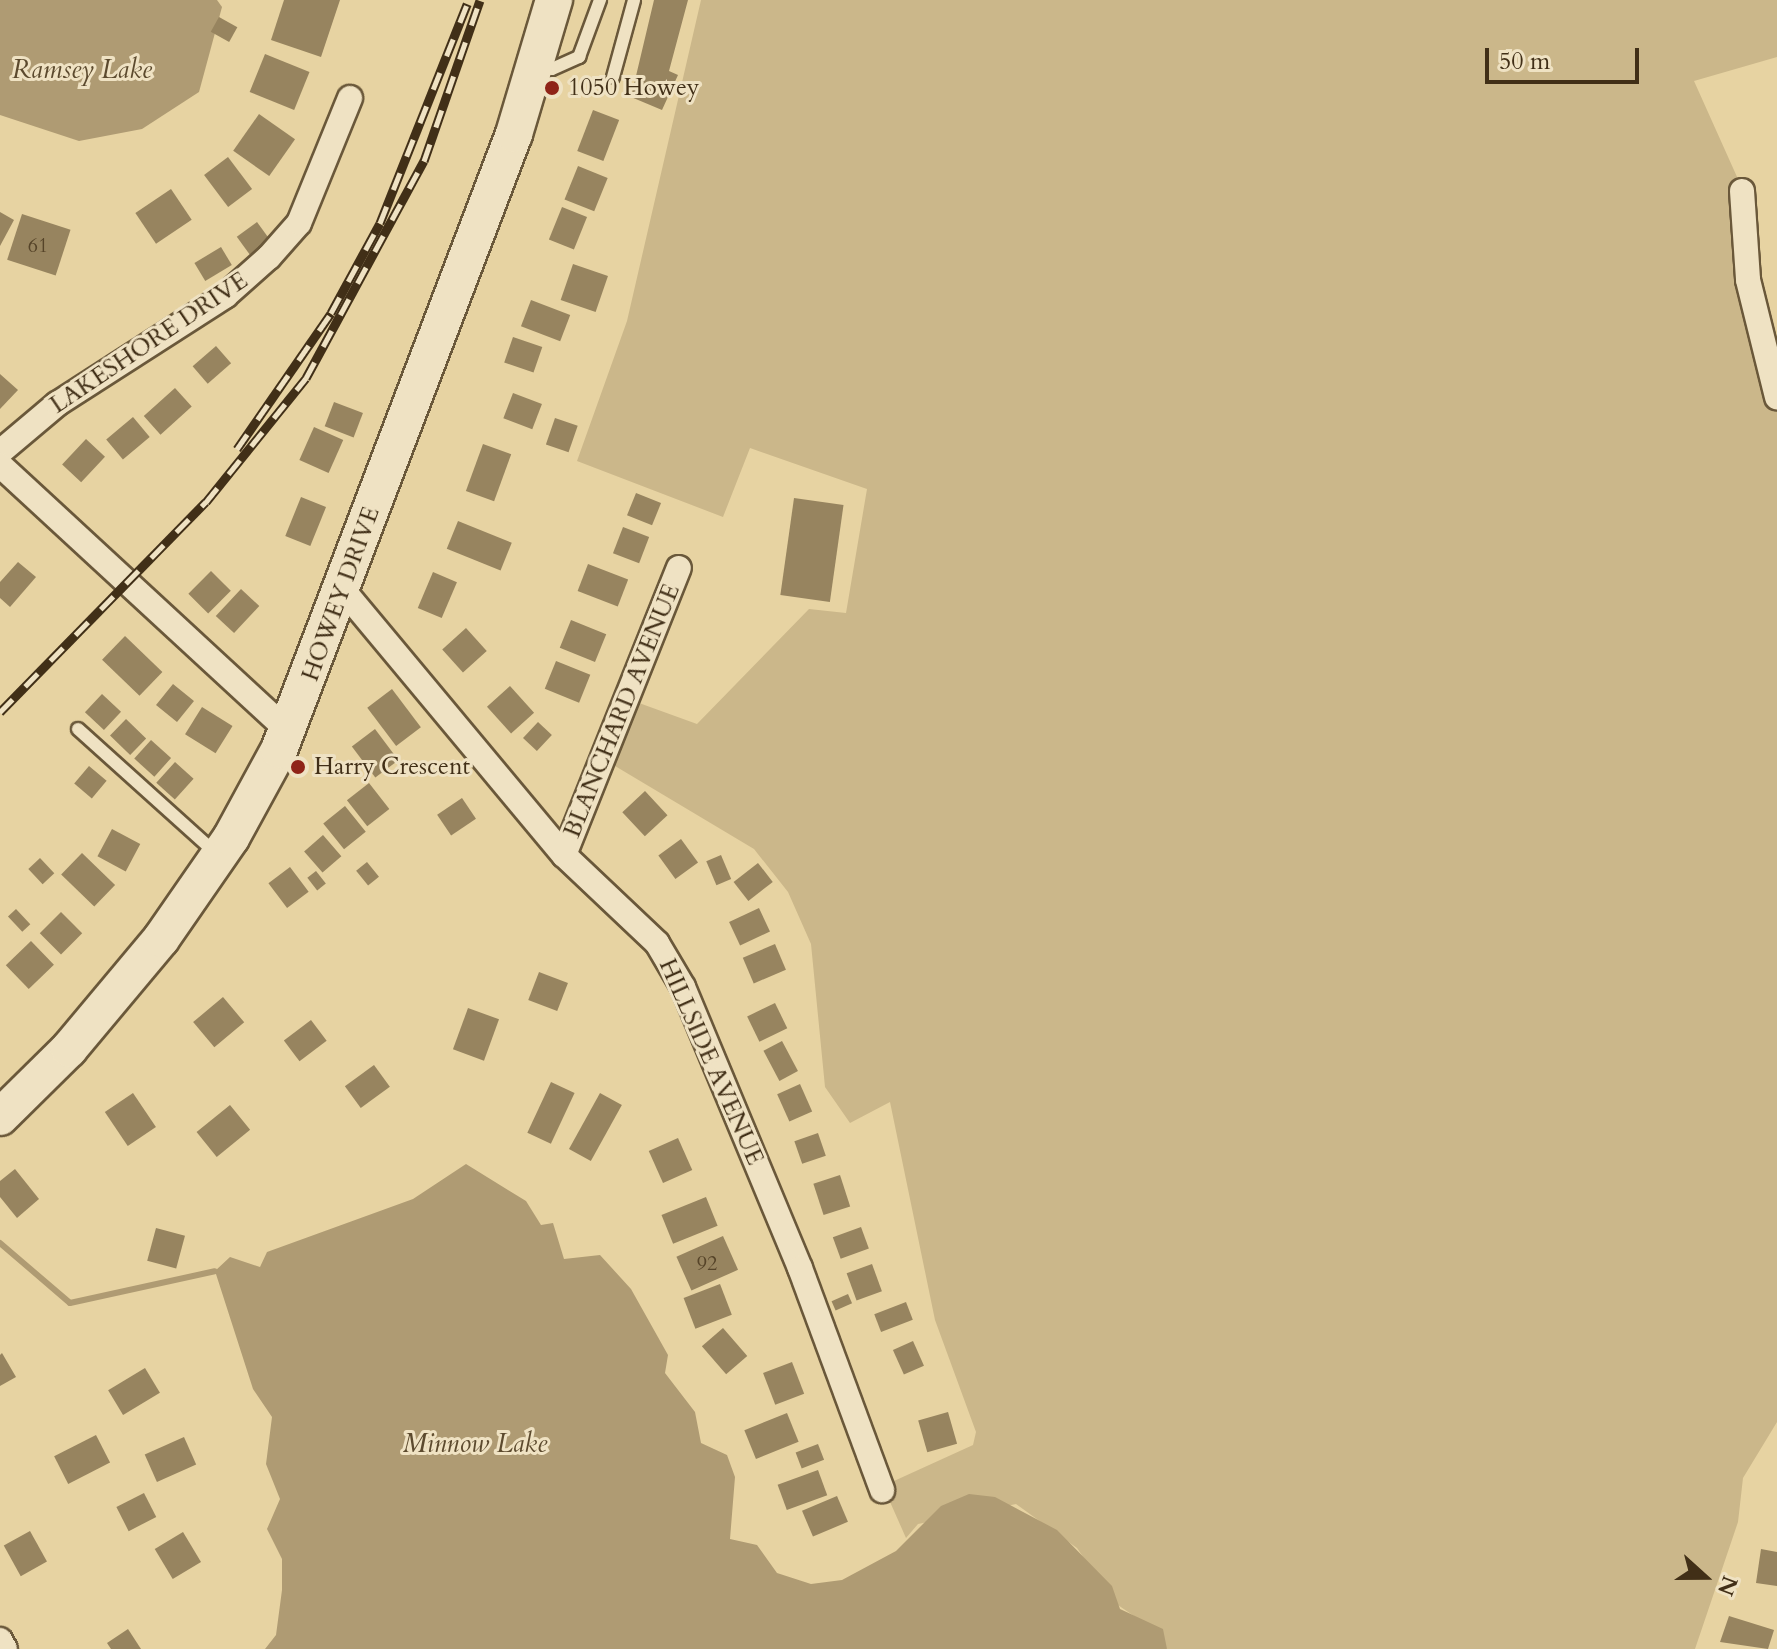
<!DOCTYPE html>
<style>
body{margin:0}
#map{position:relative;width:1777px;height:1649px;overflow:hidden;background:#e7d3a2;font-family:Cardo,serif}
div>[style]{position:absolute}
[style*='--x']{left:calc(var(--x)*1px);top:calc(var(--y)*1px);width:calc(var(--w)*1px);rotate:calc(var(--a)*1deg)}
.green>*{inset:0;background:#cbb78a}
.water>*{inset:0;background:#af9b73}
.stream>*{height:6px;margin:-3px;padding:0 3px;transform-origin:3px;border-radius:3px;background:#af9b73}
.building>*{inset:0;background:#97845f;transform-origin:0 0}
.roads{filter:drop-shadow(2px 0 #6a583a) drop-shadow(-2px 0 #6a583a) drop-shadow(0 2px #6a583a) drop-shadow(0 -2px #6a583a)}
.service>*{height:12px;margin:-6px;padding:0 6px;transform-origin:6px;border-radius:6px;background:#efe2c3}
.minor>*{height:24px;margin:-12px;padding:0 12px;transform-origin:12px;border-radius:12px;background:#efe2c3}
.secondary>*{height:36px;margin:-18px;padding:0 18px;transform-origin:18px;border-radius:18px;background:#efe2c3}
.rail>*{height:9px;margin-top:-4.5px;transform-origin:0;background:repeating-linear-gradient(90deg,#efe2c3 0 18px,#412f17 0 36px);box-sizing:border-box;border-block:2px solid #412f17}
.dots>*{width:22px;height:22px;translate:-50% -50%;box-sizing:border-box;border:4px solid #efe2c3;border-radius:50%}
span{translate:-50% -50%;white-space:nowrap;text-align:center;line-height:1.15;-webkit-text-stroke:6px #efe2c3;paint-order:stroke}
.number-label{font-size:20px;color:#564429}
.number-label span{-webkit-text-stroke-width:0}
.poi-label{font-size:24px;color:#412f17}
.left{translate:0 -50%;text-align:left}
.street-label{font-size:24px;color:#412f17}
.water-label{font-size:26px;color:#5c4a2e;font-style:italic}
.north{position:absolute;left:1665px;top:1537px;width:80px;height:80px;-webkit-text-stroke:6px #efe2c3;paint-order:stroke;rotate:111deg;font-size:22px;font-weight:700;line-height:32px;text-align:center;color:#412f17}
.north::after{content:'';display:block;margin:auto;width:28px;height:36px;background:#412f17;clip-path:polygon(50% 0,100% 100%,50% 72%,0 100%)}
.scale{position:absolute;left:1485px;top:48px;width:154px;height:36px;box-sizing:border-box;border:4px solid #412f17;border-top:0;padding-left:10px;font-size:24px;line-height:28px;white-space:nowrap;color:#412f17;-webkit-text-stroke:6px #efe2c3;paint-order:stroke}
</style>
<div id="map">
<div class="green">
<div style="clip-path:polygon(701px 0,1777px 0,1777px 57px,1694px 81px,1742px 188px,1777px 393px,1777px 1422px,1743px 1478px,1738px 1522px,1695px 1649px,1167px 1649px,1150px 1627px,1115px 1603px,1077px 1548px,1016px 1504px,918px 1524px,906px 1538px,883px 1486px,973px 1445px,976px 1432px,935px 1320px,890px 1102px,850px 1123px,825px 1087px,811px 944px,788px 892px,754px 849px,605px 760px,628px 699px,697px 724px,809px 609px,846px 613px,867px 489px,750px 448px,723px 517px,577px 461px,627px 321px)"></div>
</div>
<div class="water">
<div style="clip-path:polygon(0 0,217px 0,222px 7px,199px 92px,142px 129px,79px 141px,0 115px)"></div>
<div style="clip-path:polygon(466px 1164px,526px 1201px,541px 1225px,553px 1223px,564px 1259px,600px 1255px,631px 1289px,668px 1355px,665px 1373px,695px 1412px,701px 1443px,727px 1455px,735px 1477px,730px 1539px,757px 1545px,777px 1573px,811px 1584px,842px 1580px,896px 1551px,941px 1506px,969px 1494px,995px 1497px,1057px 1530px,1112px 1586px,1120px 1609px,1163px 1629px,1167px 1649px,265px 1649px,276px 1635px,282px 1590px,282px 1559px,267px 1529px,280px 1499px,266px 1464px,272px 1417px,253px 1389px,215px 1271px,230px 1257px,260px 1267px,267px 1252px,413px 1199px)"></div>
</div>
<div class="stream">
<div style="--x:0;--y:1243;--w:92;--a:40.6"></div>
<div style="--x:70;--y:1303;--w:148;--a:-12.4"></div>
</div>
<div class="building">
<div style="clip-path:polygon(284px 0,340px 0,321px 57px,271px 40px)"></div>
<div style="clip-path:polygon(654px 0,688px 0,669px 71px,678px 75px,662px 110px,631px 97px)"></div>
<div style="left:219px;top:17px;width:21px;height:17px;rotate:29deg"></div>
<div style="left:265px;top:54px;width:48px;height:41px;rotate:22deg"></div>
<div style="left:593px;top:110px;width:28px;height:44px;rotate:21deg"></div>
<div style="left:259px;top:114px;width:44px;height:45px;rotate:35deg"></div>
<div style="left:228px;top:157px;width:40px;height:30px;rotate:53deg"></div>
<div style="left:578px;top:166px;width:32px;height:36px;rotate:22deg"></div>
<div style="left:171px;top:189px;width:37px;height:43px;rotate:56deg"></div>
<div style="left:562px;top:207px;width:27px;height:35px;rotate:22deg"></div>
<div style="clip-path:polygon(0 212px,14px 220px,0 246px)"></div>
<div style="left:22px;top:214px;width:51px;height:48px;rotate:18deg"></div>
<div style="left:257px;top:222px;width:22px;height:25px;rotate:54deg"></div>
<div style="left:221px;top:247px;width:21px;height:31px;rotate:59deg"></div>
<div style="left:573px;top:264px;width:37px;height:38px;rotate:19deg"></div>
<div style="left:531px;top:300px;width:42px;height:28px;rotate:21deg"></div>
<div style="left:513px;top:337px;width:31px;height:27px;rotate:19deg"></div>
<div style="left:216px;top:346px;width:23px;height:31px;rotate:49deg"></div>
<div style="clip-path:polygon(0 374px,18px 390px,0 409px)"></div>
<div style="left:175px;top:388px;width:25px;height:42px;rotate:48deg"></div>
<div style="left:513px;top:393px;width:31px;height:27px;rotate:21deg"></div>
<div style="left:334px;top:402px;width:31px;height:26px;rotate:21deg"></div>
<div style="left:133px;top:417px;width:26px;height:35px;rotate:50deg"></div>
<div style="left:555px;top:418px;width:24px;height:28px;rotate:19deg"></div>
<div style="left:314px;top:427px;width:32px;height:36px;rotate:24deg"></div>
<div style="left:86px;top:439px;width:26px;height:35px;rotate:43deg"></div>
<div style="left:483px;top:444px;width:30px;height:50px;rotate:20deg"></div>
<div style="left:636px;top:493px;width:27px;height:24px;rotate:22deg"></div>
<div style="left:301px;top:497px;width:27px;height:42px;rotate:22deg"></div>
<div style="left:794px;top:498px;width:50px;height:98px;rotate:8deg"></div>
<div style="left:458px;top:521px;width:58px;height:30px;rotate:22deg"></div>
<div style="left:623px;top:527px;width:28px;height:28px;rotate:21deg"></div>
<div style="clip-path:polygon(18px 562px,36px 577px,10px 607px,0 598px,0 582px)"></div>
<div style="left:588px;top:564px;width:43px;height:29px;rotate:21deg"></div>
<div style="left:211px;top:571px;width:28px;height:32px;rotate:45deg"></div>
<div style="left:433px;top:572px;width:26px;height:39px;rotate:23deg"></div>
<div style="left:241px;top:589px;width:25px;height:37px;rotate:43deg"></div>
<div style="left:571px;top:620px;width:38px;height:30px;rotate:22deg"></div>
<div style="left:466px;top:628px;width:31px;height:32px;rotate:48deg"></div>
<div style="left:125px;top:636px;width:52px;height:33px;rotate:44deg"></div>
<div style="left:556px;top:661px;width:37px;height:30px;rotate:22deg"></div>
<div style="left:173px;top:684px;width:27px;height:27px;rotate:39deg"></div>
<div style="left:510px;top:686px;width:36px;height:31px;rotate:48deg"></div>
<div style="left:392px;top:689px;width:48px;height:31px;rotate:53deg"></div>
<div style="left:102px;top:694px;width:26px;height:25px;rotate:43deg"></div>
<div style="left:202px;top:707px;width:36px;height:32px;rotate:32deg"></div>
<div style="left:126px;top:719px;width:28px;height:23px;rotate:44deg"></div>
<div style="left:538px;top:722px;width:19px;height:22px;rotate:43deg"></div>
<div style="left:375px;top:729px;width:39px;height:29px;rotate:53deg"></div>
<div style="left:151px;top:740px;width:27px;height:25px;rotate:42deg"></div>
<div style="left:175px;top:762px;width:25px;height:28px;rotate:42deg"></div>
<div style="left:89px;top:766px;width:23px;height:23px;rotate:40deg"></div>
<div style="left:369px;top:783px;width:33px;height:28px;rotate:52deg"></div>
<div style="left:645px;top:791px;width:33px;height:31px;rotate:47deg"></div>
<div style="left:462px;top:798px;width:25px;height:30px;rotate:56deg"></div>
<div style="left:345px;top:806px;width:33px;height:28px;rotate:51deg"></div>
<div style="left:112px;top:829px;width:32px;height:31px;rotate:28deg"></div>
<div style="left:323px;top:835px;width:28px;height:25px;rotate:49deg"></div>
<div style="left:681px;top:839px;width:29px;height:28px;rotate:54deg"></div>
<div style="left:82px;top:853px;width:46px;height:30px;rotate:44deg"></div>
<div style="left:721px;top:855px;width:26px;height:16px;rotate:67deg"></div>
<div style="left:40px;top:858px;width:21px;height:16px;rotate:47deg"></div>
<div style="left:367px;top:862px;width:19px;height:14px;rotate:51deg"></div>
<div style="left:758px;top:863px;width:24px;height:31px;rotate:52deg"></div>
<div style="left:290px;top:867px;width:31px;height:27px;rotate:53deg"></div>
<div style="left:316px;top:871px;width:16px;height:11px;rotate:52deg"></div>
<div style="left:759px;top:908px;width:26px;height:33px;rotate:65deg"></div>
<div style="left:16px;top:909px;width:21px;height:11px;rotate:47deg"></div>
<div style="left:61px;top:912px;width:30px;height:30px;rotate:45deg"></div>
<div style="left:31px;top:941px;width:33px;height:35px;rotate:46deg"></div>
<div style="left:775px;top:944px;width:28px;height:35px;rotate:67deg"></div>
<div style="left:539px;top:972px;width:31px;height:30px;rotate:21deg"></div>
<div style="left:223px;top:997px;width:33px;height:39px;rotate:50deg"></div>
<div style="left:775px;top:1003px;width:28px;height:31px;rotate:64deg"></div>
<div style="left:468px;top:1008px;width:33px;height:44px;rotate:20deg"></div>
<div style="left:311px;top:1020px;width:26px;height:34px;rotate:53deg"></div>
<div style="left:782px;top:1041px;width:34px;height:21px;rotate:62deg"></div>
<div style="left:374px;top:1065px;width:27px;height:36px;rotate:54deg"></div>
<div style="left:551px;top:1082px;width:26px;height:56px;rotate:25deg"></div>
<div style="left:800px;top:1084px;width:30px;height:25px;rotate:66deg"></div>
<div style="left:133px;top:1093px;width:41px;height:34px;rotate:56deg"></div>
<div style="left:600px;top:1093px;width:25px;height:64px;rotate:29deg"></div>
<div style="left:230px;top:1105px;width:32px;height:43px;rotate:51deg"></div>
<div style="left:818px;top:1133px;width:24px;height:25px;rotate:71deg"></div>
<div style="left:678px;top:1138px;width:35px;height:32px;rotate:66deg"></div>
<div style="clip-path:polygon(15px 1169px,39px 1199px,17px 1218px,0 1197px,0 1181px)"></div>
<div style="left:840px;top:1175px;width:33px;height:28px;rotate:72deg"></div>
<div style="left:706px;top:1197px;width:31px;height:48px;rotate:68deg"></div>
<div style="left:861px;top:1227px;width:23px;height:30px;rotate:70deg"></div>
<div style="left:156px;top:1228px;width:30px;height:34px;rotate:15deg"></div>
<div style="left:723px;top:1236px;width:37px;height:51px;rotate:66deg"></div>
<div style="left:872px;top:1264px;width:29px;height:27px;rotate:70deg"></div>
<div style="left:720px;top:1284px;width:33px;height:39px;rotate:69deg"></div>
<div style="left:848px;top:1294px;width:10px;height:18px;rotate:66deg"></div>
<div style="left:906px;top:1302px;width:19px;height:34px;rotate:69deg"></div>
<div style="left:723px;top:1328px;width:37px;height:28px;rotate:49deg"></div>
<div style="left:913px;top:1341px;width:27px;height:22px;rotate:66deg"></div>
<div style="clip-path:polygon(2px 1353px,16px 1377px,0 1386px,0 1355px)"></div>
<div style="left:792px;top:1362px;width:34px;height:31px;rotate:69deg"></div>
<div style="left:145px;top:1368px;width:29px;height:43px;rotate:59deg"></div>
<div style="left:948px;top:1412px;width:33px;height:31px;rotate:74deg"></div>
<div style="left:787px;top:1413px;width:31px;height:46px;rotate:68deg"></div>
<div style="left:96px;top:1435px;width:31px;height:47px;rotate:63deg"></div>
<div style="left:184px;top:1437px;width:30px;height:43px;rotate:66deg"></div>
<div style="left:818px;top:1444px;width:17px;height:24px;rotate:69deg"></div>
<div style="left:818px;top:1470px;width:27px;height:43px;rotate:70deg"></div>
<div style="left:144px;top:1493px;width:27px;height:31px;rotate:63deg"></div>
<div style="left:837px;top:1496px;width:28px;height:38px;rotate:67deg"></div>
<div style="left:30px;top:1531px;width:35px;height:30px;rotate:61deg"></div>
<div style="left:183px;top:1532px;width:35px;height:33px;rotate:59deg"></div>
<div style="clip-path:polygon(1761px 1549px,1777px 1552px,1777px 1586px,1756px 1583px)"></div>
<div style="clip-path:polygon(1729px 1616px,1774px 1630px,1768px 1649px,1720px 1642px)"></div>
<div style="clip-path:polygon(128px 1629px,141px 1649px,111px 1649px,107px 1643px)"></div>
</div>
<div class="roads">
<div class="service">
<div style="--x:538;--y:66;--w:14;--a:12"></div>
<div style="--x:552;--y:69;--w:30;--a:-24"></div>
<div style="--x:579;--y:57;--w:61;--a:-69.8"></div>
<div style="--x:613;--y:77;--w:80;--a:-74.7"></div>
<div style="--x:78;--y:729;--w:187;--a:42"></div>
</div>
<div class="minor">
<div style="--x:1742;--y:191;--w:89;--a:86.1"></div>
<div style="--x:1748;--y:280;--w:121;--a:76.1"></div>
<div style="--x:0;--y:452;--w:75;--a:-40.1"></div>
<div style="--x:57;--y:404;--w:200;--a:-32.7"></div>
<div style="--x:225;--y:296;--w:59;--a:-41.6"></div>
<div style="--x:269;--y:257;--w:45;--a:-48.6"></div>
<div style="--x:299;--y:223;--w:135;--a:-67.8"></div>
<div style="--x:0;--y:465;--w:392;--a:42.7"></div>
<div style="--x:343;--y:590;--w:345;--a:50.2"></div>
<div style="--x:564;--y:855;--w:128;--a:43.4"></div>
<div style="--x:657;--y:943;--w:51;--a:59.4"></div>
<div style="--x:683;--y:987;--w:304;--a:67.4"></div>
<div style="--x:800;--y:1268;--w:237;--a:69.7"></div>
<div style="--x:564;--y:855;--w:309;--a:-68.2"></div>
<div style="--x:0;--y:1640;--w:10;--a:61"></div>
</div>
<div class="secondary">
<div style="--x:0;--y:1117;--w:97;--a:-44.6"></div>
<div style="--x:69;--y:1049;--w:143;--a:-50.1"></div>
<div style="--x:161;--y:939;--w:123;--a:-55.3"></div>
<div style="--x:231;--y:838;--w:100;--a:-61.4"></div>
<div style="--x:279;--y:750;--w:659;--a:-69.12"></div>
<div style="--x:514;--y:134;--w:140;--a:-73.4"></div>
</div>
</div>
<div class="rail">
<div style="--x:237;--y:449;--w:165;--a:-55.3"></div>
<div style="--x:331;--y:313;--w:102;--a:-61.4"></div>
<div style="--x:380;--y:223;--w:236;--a:-68.3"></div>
<div style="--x:0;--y:712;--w:294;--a:-45.6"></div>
<div style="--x:206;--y:502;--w:159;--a:-51.1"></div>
<div style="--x:306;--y:378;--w:247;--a:-61.5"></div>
<div style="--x:424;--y:161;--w:170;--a:-70.8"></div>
</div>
<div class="dots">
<div style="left:552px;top:88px;background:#8f2418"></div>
<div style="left:298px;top:767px;background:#8f2418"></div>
</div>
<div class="number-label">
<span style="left:38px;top:245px">61</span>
<span style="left:707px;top:1263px">92</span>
</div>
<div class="poi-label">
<span class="left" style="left:568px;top:88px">1050 Howey</span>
<span class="left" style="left:314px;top:767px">Harry Crescent</span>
</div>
<div class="street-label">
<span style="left:149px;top:343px;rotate:-34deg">LAKESHORE DRIVE</span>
<span style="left:341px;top:594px;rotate:-70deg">HOWEY DRIVE</span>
<span style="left:622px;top:711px;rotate:-68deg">BLANCHARD AVENUE</span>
<span style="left:711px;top:1062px;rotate:66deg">HILLSIDE AVENUE</span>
</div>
<div class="water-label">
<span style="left:82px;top:70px">Ramsey Lake</span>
<span style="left:475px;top:1444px">Minnow Lake</span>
</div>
<div class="north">N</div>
<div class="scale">50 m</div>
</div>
